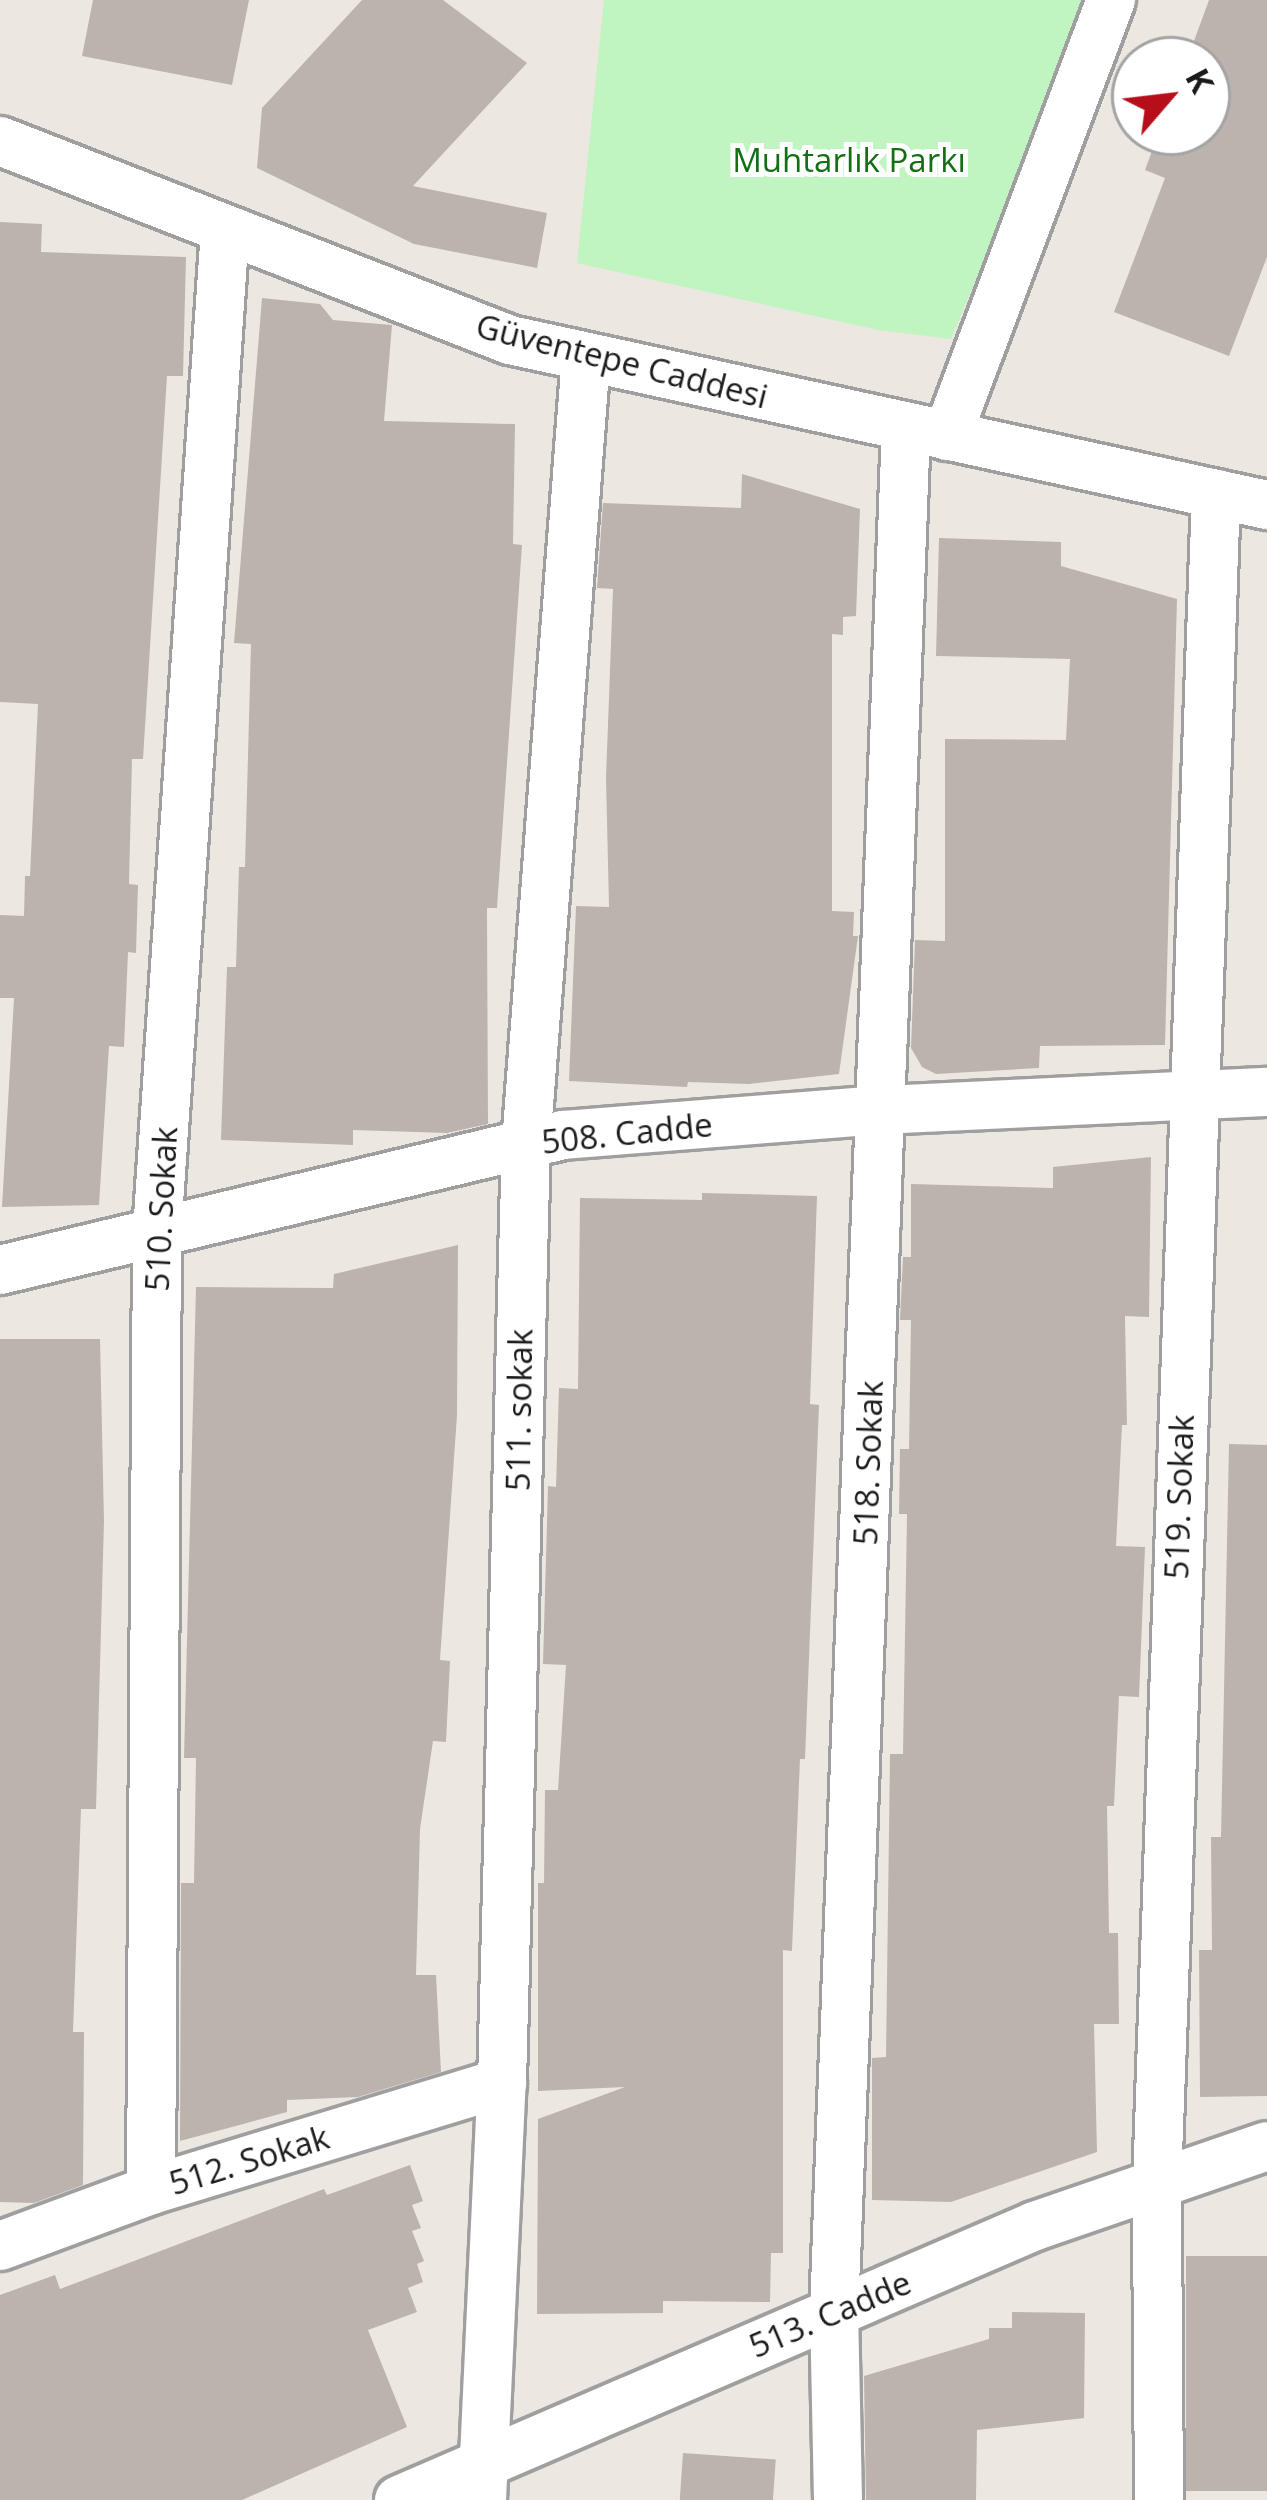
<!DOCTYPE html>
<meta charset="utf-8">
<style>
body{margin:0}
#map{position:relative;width:1267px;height:2500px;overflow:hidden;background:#ece8e1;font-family:"Open Sans",sans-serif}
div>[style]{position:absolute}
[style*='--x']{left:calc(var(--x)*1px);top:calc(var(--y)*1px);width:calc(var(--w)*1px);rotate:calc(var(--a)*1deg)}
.park>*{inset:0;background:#c0f4c0}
.building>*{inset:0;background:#bcb3ae;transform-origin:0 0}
.roads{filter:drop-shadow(3px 0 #9f9f9f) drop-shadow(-3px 0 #9f9f9f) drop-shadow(0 3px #9f9f9f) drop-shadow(0 -3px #9f9f9f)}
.minor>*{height:48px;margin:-24px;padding:0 24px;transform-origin:24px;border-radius:24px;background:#fff}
span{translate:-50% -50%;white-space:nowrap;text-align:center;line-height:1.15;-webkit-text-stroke:10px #fff;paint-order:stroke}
.park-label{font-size:33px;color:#136f14}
.street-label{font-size:33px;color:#1b1b1b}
.north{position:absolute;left:1111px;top:36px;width:120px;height:120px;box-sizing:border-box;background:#fff;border:3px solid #a4a4a4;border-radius:50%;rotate:62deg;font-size:33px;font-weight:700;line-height:48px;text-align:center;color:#1b1b1b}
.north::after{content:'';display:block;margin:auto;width:42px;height:54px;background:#b70f1a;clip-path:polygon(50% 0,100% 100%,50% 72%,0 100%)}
</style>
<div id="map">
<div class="park">
<div style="clip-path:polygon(604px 0,1092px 0,951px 339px,878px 330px,577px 263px)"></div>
</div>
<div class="building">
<div style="clip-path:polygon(93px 0,249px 0,232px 85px,82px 56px)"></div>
<div style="clip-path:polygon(362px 0,443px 0,527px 63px,413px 186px,547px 213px,537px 268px,414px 244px,257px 168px,262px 108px)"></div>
<div style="clip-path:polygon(1209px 0,1267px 0,1267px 257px,1229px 356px,1114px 312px,1165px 178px,1145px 170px,1159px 132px,1207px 132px,1207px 60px,1187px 60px)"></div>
<div style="clip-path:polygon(0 222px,42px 224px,41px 252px,186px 257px,183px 376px,167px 376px,143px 759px,132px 759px,129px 884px,138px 885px,136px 953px,128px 952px,124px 1047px,109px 1046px,99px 1205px,2px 1207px,14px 998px,0 998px,0 915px,24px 916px,25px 876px,30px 876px,38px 704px,0 702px)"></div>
<div style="clip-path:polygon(262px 298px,320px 304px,333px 320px,392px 325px,384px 421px,515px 424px,513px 544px,522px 545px,497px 908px,487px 908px,488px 1124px,447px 1133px,353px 1130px,353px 1145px,221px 1140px,227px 967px,236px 967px,239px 867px,245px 867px,251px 644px,234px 643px)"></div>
<div style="clip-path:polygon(742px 474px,860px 509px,856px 616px,843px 617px,843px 635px,832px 634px,832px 911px,854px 912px,853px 936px,858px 936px,839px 1074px,749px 1084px,688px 1082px,687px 1087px,569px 1081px,576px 906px,609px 907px,606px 778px,613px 589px,597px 588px,603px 503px,741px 508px)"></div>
<div style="clip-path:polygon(939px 538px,1061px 542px,1061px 566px,1177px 599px,1165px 1045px,1040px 1046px,1039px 1068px,936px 1074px,922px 1067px,911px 1048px,915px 940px,945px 941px,945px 739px,1066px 740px,1070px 659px,936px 656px)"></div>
<div style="clip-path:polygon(1151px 1157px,1149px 1317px,1125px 1316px,1127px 1425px,1122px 1425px,1116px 1546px,1145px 1547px,1139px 1697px,1119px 1696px,1114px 1806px,1107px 1806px,1109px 1933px,1118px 1933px,1119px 2024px,1094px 2024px,1097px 2152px,951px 2202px,872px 2200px,872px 2058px,886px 2057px,890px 1754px,903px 1754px,907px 1514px,899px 1514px,900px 1449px,909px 1449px,911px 1320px,900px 1320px,903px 1257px,911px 1257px,911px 1184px,1053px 1188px,1053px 1167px)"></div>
<div style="clip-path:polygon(702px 1193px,817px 1196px,810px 1404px,819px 1405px,805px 1759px,800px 1759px,792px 1951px,783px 1950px,783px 2253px,771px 2253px,770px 2302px,663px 2301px,663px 2313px,537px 2314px,538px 2119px,625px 2087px,538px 2091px,538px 1883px,544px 1883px,545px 1790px,558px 1790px,566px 1665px,543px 1664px,548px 1486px,556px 1487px,559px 1388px,578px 1389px,580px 1198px,702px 1200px)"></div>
<div style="clip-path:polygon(458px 1245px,457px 1415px,440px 1660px,450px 1661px,446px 1742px,433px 1741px,420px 1829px,416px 1975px,436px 1975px,441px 2072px,358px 2097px,287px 2100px,287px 2112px,180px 2141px,181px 1883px,194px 1883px,196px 1758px,184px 1758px,196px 1287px,333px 1288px,334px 1274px)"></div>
<div style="clip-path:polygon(0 1339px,100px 1339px,104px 1521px,96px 1809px,81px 1809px,73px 2032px,84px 2032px,83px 2185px,34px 2203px,0 2202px)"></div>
<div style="clip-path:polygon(1229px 1444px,1267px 1445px,1267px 2096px,1200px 2097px,1199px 1950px,1212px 1950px,1211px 1837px,1221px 1837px)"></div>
<div style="clip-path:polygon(410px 2165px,423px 2201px,412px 2205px,421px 2228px,412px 2231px,424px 2261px,417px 2264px,423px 2282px,408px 2288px,417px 2312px,368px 2330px,407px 2427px,242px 2500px,0 2500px,0 2295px,55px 2275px,60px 2289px,324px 2189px,327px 2195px)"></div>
<div style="left:1267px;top:2256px;width:235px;height:81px;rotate:90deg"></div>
<div style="clip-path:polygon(1012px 2312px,1085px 2313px,1084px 2418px,977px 2430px,976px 2500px,866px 2500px,864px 2376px,989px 2339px,989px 2328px,1012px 2328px)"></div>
<div style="left:683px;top:2453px;width:93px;height:47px;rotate:4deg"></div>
</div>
<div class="roads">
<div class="minor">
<div style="--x:0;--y:141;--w:547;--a:21.32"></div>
<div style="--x:510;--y:340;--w:775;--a:12.3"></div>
<div style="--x:947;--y:436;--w:466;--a:-69.4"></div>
<div style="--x:0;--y:1270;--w:579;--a:-13.48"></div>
<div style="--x:563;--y:1135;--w:320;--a:-4.5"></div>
<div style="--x:882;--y:1110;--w:385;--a:-2.7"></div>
<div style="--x:151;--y:2190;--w:958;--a:-89.64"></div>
<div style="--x:157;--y:1232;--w:1005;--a:-86.12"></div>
<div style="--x:0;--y:2246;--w:161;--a:-20.3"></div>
<div style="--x:151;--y:2190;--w:367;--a:-17"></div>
<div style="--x:399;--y:2500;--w:693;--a:-23.31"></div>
<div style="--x:1035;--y:2226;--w:245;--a:-19"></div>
<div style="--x:482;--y:2500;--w:417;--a:-87.3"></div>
<div style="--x:502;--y:2083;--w:939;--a:-88.54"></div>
<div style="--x:526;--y:1144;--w:789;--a:-85.64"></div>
<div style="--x:838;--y:2500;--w:188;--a:-91.2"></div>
<div style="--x:834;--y:2312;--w:1887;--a:-87.81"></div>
<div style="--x:1159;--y:2500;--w:316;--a:-90.4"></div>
<div style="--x:1157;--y:2184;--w:1691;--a:-88"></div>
</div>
</div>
<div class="park-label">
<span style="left:849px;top:160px">Muhtarlık Parkı</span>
</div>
<div class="street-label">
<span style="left:622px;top:361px;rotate:14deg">Güventepe Caddesi</span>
<span style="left:627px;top:1133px;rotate:-6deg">508. Cadde</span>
<span style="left:161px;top:1209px;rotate:-87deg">510. Sokak</span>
<span style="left:519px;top:1410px;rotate:-89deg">511. sokak</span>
<span style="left:868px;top:1463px;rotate:-88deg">518. Sokak</span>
<span style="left:1179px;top:1497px;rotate:-88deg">519. Sokak</span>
<span style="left:249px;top:2160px;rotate:-17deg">512. Sokak</span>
<span style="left:830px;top:2314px;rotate:-23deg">513. Cadde</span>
</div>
<div class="north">K</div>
</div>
